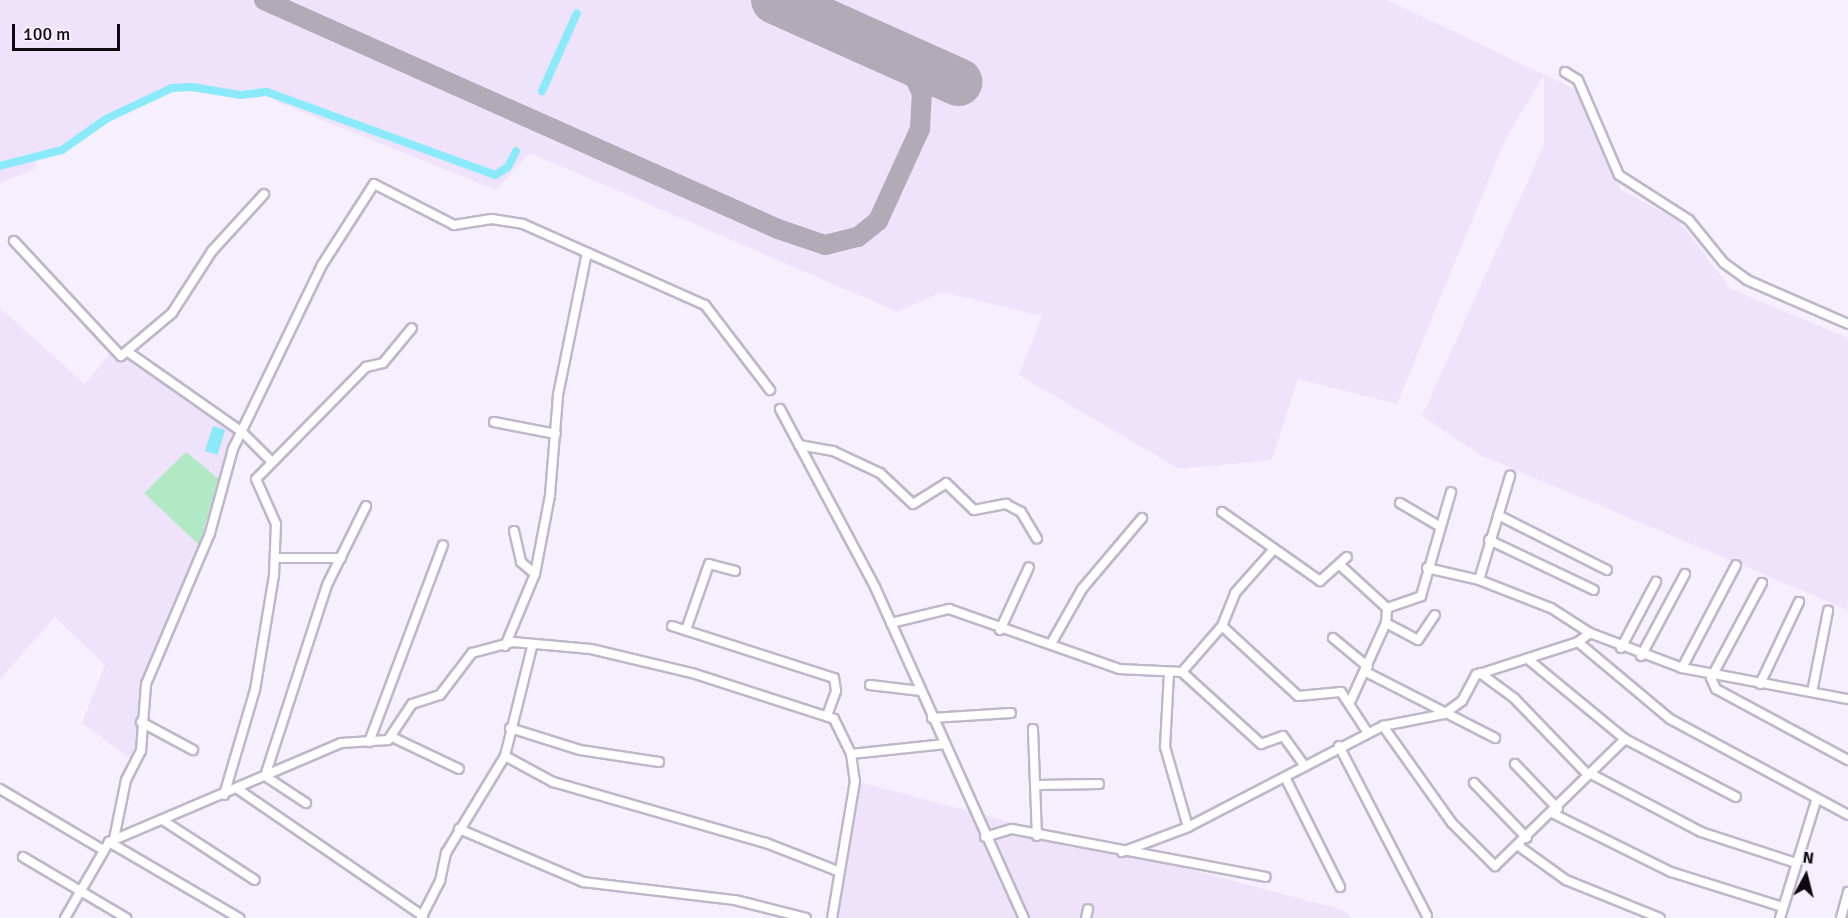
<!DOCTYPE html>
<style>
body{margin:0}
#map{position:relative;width:1848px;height:918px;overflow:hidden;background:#f6effe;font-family:Signika,sans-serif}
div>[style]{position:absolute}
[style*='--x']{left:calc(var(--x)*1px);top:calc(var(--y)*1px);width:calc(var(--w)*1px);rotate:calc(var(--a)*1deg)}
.built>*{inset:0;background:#efe3fc}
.green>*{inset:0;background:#b1e9c4}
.water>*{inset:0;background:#8beafa;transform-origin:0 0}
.canal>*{height:8px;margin:-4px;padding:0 4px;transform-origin:4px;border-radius:4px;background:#8beafa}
.taxiway>*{height:20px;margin:-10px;padding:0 10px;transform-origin:10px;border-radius:10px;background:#b0abb7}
.runway>*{height:48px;margin:-24px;padding:0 24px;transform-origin:24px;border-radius:24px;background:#b0abb7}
.roads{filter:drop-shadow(2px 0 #bfb7c9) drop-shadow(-2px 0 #bfb7c9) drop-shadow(0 2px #bfb7c9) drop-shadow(0 -2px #bfb7c9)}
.minor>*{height:8px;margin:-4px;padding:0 4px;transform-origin:4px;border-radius:4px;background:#fff}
span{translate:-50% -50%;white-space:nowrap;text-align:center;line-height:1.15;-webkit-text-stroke:4.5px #f6effe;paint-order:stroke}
.north{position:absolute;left:1776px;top:846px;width:60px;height:60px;-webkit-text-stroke:4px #f6effe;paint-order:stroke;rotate:7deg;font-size:16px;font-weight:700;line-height:24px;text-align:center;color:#0d0a10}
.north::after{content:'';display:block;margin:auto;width:21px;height:27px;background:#0d0a10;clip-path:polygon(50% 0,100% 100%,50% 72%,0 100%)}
.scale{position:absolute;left:12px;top:24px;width:108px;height:27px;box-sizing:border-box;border:3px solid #0d0a10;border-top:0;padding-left:8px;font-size:18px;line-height:21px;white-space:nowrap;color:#0d0a10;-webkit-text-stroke:4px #f6effe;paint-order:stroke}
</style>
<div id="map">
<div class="built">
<div style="clip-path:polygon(0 0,1387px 0,1581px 92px,1621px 190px,1679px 221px,1731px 289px,1848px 338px,1848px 610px,1480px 455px,1422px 416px,1544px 145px,1544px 75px,1505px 140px,1397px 404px,1298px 379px,1272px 460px,1179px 469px,1019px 375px,1042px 316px,941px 292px,898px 312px,530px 153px,496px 190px,277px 102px,279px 96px,267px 92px,241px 95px,192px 87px,172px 88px,106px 119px,78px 141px,36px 159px,35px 169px,0 183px)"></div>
<div style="clip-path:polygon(0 308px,85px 384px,112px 351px,128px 352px,241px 431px,210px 533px,149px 675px,141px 751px,133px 761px,82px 723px,105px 665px,55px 617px,0 679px)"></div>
<div style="clip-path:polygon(855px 781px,1343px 910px,1351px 918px,834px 918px)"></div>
</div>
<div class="green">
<div style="clip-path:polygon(186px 452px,219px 479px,199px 545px,144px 493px)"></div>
</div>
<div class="water">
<div style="left:213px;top:426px;width:13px;height:26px;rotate:18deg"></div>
</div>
<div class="canal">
<div style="--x:542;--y:91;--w:85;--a:-65.8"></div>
<div style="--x:0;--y:166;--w:64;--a:-14.5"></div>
<div style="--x:62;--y:150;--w:54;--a:-35.2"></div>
<div style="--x:106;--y:119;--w:73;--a:-25.2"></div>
<div style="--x:172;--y:88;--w:20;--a:-3"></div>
<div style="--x:192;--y:87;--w:50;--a:9.3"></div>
<div style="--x:241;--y:95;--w:26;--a:-7"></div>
<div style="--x:267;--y:92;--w:243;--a:20"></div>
<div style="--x:495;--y:175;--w:15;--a:-32"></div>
<div style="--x:508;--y:167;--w:18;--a:-63"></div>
</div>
<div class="taxiway">
<div style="--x:264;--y:0;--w:563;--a:24.01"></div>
<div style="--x:778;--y:229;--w:50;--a:18.8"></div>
<div style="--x:825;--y:245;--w:34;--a:-14"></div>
<div style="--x:858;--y:237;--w:26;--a:-39"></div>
<div style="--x:878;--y:221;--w:101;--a:-65.5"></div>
<div style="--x:920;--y:129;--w:36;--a:-87"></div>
<div style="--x:922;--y:93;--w:38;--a:-117"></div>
</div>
<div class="runway">
<div style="--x:775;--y:0;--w:201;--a:24.1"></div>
</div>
<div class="roads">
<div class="minor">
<div style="--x:1565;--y:72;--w:15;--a:32"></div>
<div style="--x:1578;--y:80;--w:103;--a:66.7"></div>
<div style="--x:1619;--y:175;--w:83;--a:32.7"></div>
<div style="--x:1689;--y:220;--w:55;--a:50.9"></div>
<div style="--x:1724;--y:263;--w:29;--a:36"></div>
<div style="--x:1747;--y:280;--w:110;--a:23.5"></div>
<div style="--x:14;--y:241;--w:157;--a:47.1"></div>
<div style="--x:121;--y:356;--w:67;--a:-40.1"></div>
<div style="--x:172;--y:313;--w:74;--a:-57.2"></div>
<div style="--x:212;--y:251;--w:77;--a:-47.6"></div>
<div style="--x:128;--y:352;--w:138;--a:35"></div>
<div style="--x:241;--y:431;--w:42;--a:45"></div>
<div style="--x:780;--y:409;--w:202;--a:61.9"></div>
<div style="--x:875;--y:587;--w:363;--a:65.8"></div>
<div style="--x:494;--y:422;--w:63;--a:11"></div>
<div style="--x:799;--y:445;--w:35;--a:10"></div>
<div style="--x:833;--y:451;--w:52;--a:25.1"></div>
<div style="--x:880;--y:473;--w:45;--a:43.2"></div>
<div style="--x:913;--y:504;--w:39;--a:-32"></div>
<div style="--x:946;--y:483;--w:39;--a:44"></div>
<div style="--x:974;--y:510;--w:33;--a:-11"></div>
<div style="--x:1006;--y:504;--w:17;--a:28"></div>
<div style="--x:1021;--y:512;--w:31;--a:59"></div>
<div style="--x:1400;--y:503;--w:45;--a:30.5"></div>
<div style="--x:1222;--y:512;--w:120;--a:35.1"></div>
<div style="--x:1320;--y:581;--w:36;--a:-42"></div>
<div style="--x:1498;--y:515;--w:122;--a:26.8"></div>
<div style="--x:514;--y:531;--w:32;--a:77"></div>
<div style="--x:521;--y:562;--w:18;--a:41"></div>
<div style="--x:1489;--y:540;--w:116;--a:25.5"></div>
<div style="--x:275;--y:558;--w:66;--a:0"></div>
<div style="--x:1340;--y:565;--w:64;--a:42.5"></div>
<div style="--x:1427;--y:568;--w:53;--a:13"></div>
<div style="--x:1479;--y:580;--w:77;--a:21.3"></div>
<div style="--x:1551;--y:608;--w:46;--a:32.7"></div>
<div style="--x:1479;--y:580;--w:109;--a:-73.4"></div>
<div style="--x:1762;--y:583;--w:108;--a:118.2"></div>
<div style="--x:1711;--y:678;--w:12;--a:66"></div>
<div style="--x:1716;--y:689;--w:150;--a:28.3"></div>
<div style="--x:891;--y:623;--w:60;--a:-13.6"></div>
<div style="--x:949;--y:609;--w:180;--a:19.4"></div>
<div style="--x:1119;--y:669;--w:63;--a:2.7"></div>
<div style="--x:1182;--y:672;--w:61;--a:-49"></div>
<div style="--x:1222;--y:626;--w:35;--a:-68"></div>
<div style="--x:1235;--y:593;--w:59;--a:-48.4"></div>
<div style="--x:1386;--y:623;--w:36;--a:28"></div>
<div style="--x:1418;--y:640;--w:30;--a:-56"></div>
<div style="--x:672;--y:626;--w:170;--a:17.8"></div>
<div style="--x:834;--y:678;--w:13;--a:81"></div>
<div style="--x:836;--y:691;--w:27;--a:110"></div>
<div style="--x:1222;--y:626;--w:103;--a:42.6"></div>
<div style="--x:1298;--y:696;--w:43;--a:-5.3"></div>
<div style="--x:1341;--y:692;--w:49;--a:56.6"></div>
<div style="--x:686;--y:630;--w:70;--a:-70.8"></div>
<div style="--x:709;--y:564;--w:27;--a:15"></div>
<div style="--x:1000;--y:630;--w:69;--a:-65.3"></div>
<div style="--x:1333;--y:638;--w:45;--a:39.6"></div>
<div style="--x:1052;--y:642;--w:61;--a:-60.5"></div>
<div style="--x:1082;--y:589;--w:93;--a:-49.8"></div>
<div style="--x:1578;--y:642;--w:120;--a:39.9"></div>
<div style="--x:1670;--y:719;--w:202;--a:28.3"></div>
<div style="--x:505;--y:646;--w:78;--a:-67.4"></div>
<div style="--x:535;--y:574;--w:80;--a:-79.2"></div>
<div style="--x:550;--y:495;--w:100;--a:-85.4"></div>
<div style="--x:558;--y:395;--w:145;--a:-78.5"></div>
<div style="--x:1621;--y:648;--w:75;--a:-62.1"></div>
<div style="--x:1641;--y:656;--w:93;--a:-61.8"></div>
<div style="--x:1529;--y:660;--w:124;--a:39.5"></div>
<div style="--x:1625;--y:739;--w:125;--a:27.6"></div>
<div style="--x:1682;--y:668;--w:116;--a:-62.3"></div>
<div style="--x:1182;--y:672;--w:107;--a:42.3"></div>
<div style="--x:1261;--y:744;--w:23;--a:-20"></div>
<div style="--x:1283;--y:736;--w:34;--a:54"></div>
<div style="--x:1366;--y:672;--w:145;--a:27.1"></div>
<div style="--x:1169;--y:673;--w:74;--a:93.1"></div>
<div style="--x:1165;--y:747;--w:83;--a:74"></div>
<div style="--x:1480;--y:673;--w:42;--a:36.3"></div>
<div style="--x:1514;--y:698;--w:107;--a:46.1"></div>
<div style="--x:1760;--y:684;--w:91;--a:-64.6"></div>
<div style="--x:870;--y:685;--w:51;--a:6.7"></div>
<div style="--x:1812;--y:692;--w:83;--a:-78.8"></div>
<div style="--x:1351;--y:700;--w:85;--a:-65.6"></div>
<div style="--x:1386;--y:623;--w:15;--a:-86"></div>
<div style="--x:1387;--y:608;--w:36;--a:-19"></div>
<div style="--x:1421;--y:596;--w:108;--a:-73.9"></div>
<div style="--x:932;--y:718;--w:79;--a:-3.6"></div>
<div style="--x:141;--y:722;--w:59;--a:28.3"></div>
<div style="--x:1383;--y:726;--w:119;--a:54.6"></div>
<div style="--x:1452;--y:823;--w:61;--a:45"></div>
<div style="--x:1495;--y:866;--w:182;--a:-44.3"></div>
<div style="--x:510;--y:728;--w:73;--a:17.4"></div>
<div style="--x:580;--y:750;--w:80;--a:8.6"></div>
<div style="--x:1033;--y:729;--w:107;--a:87.9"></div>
<div style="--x:392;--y:737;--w:74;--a:25.5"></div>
<div style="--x:369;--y:742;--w:210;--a:-69.4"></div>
<div style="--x:1339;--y:746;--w:191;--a:62.6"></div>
<div style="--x:851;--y:754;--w:95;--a:-6.1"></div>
<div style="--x:505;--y:756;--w:55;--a:28.4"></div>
<div style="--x:553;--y:782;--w:222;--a:16"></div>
<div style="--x:766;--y:843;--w:77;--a:21.3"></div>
<div style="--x:1515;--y:764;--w:62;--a:46.3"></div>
<div style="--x:1593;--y:775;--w:122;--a:27.8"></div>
<div style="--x:1701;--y:832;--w:100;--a:18.1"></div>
<div style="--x:1285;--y:777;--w:123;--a:63.4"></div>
<div style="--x:1474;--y:783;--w:76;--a:46.1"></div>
<div style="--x:1038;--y:785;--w:61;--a:-0.9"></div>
<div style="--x:0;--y:789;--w:120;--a:30.6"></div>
<div style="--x:239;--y:790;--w:223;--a:34.4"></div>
<div style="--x:224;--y:795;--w:109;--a:-73.6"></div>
<div style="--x:255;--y:690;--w:117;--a:-80.6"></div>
<div style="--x:274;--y:575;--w:51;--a:-87.8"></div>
<div style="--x:276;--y:524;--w:49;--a:-114"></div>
<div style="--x:256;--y:479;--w:157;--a:-45.5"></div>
<div style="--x:366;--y:367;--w:17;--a:-13"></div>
<div style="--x:383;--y:363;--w:45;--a:-50.4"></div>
<div style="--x:306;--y:803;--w:49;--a:-146.6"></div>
<div style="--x:265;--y:776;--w:201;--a:-72"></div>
<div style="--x:327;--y:585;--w:88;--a:-63.7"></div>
<div style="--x:1554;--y:814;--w:131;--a:26.4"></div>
<div style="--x:1671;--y:872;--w:117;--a:17.4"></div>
<div style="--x:164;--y:821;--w:108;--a:33"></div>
<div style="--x:459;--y:829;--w:135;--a:23.1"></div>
<div style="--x:583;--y:882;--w:153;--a:6.8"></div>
<div style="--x:735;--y:900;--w:73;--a:14.2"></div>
<div style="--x:985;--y:837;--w:28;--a:-17"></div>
<div style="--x:1012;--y:829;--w:258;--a:10.7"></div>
<div style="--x:114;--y:839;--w:60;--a:-78.5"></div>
<div style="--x:126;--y:780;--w:33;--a:-63"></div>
<div style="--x:141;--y:751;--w:67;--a:-85.7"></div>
<div style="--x:146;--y:684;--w:164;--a:-67"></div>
<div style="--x:210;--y:533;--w:87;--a:-74.7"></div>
<div style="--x:233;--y:449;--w:204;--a:-64.2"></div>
<div style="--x:322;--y:265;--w:96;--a:-57.3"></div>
<div style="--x:374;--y:184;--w:90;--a:27.1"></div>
<div style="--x:454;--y:225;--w:38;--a:-9"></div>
<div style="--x:492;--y:219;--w:31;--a:9"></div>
<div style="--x:523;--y:224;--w:199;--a:24"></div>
<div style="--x:705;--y:305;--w:107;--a:52.6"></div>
<div style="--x:109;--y:842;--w:151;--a:30.3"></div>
<div style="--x:1520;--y:847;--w:57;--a:35.7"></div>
<div style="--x:1566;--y:880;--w:101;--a:22"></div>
<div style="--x:1122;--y:852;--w:71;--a:-20.7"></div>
<div style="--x:1188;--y:827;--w:220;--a:-27.4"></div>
<div style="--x:1383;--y:726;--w:62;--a:-11.1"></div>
<div style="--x:1444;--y:714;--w:22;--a:-36"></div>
<div style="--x:1462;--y:701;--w:30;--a:-62"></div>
<div style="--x:1476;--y:675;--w:107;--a:-17.9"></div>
<div style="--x:1578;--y:642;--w:15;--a:-37"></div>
<div style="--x:1590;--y:633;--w:98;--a:20.8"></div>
<div style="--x:1682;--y:668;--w:169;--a:10.6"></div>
<div style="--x:23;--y:857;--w:120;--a:30.6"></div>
<div style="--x:65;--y:918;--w:88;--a:-59.9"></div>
<div style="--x:109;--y:842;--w:252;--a:-23.1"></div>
<div style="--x:341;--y:743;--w:47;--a:-3.7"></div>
<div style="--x:388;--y:740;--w:43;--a:-56.3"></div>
<div style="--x:412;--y:704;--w:29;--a:-18"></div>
<div style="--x:440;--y:695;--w:53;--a:-52.7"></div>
<div style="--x:472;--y:653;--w:42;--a:-15"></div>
<div style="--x:513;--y:642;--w:78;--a:5.1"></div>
<div style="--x:591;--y:649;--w:104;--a:13.4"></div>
<div style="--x:692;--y:673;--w:149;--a:17.9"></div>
<div style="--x:834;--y:719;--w:39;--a:64"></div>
<div style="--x:851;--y:754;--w:27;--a:82"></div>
<div style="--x:855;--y:781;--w:139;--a:99.5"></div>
<div style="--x:421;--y:918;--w:42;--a:-62.8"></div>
<div style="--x:440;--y:881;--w:29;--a:-78"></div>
<div style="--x:446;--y:853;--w:114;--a:-58.7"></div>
<div style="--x:505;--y:756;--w:112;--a:-76.1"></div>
<div style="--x:1086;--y:918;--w:9;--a:-77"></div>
<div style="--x:1780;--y:918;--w:122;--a:-72.9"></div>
<div style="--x:1841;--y:918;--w:27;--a:-75"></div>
</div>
</div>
<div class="north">N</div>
<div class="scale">100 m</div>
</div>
